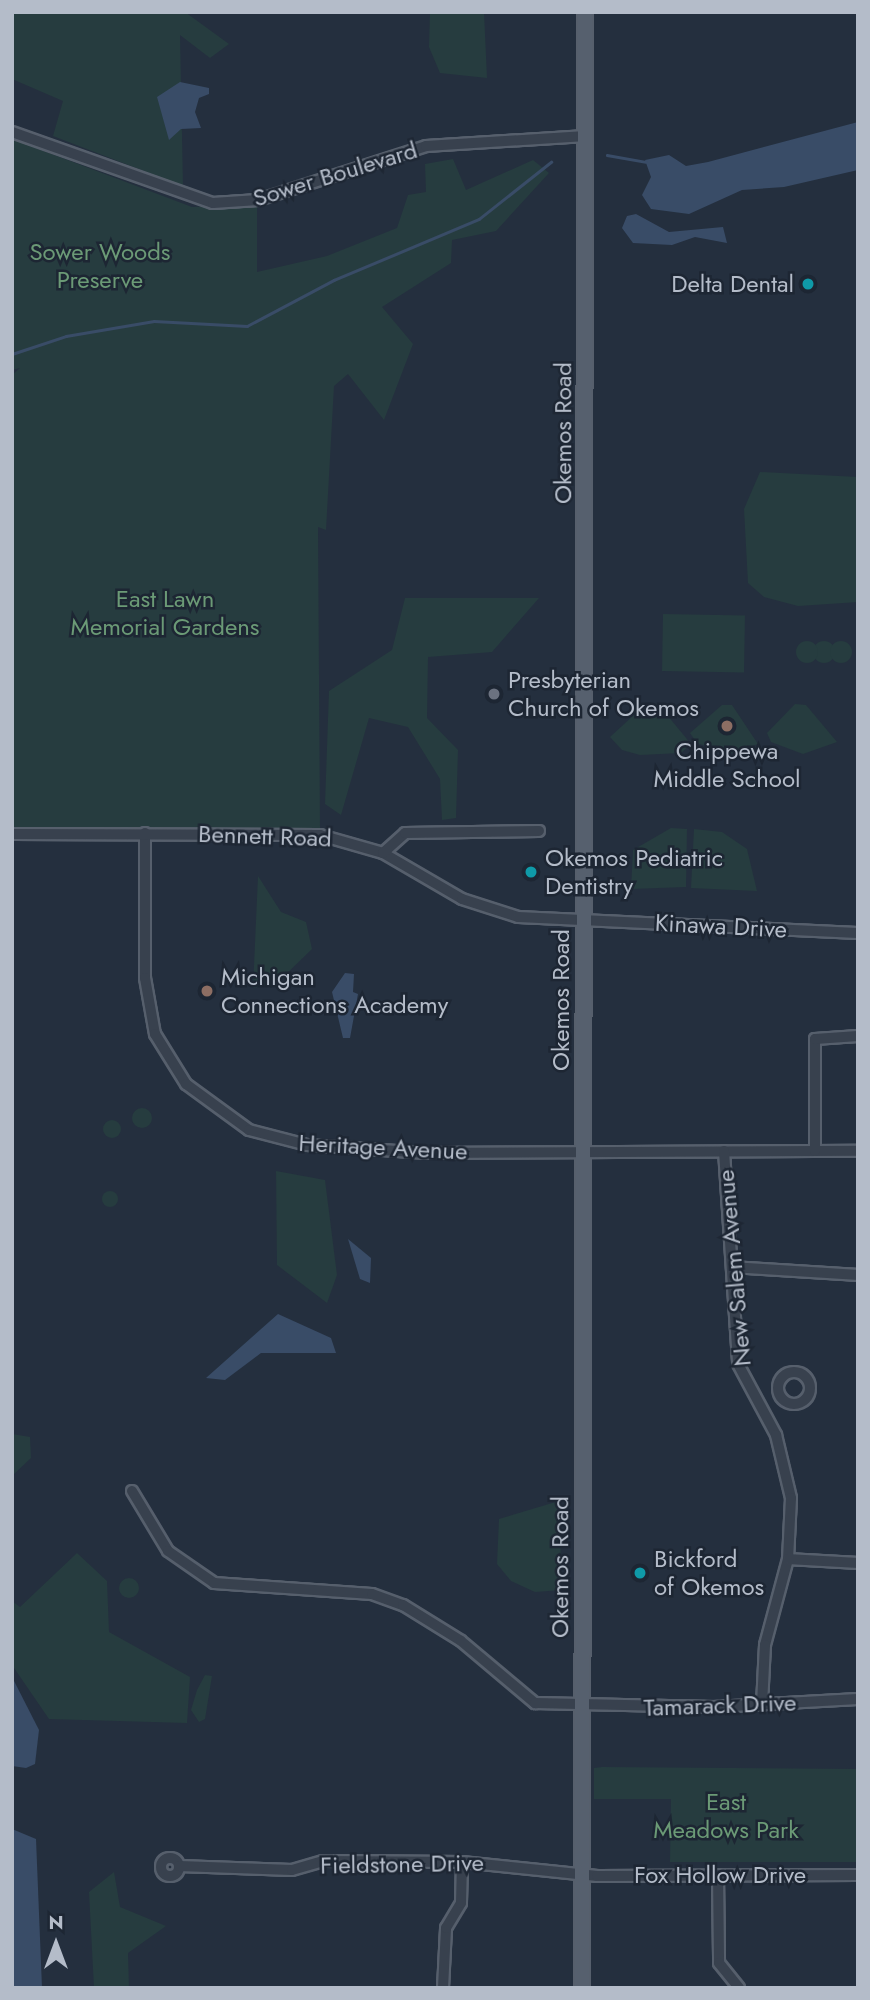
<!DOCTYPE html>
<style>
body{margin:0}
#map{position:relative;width:870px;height:2000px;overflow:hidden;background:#242f3e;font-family:Jost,sans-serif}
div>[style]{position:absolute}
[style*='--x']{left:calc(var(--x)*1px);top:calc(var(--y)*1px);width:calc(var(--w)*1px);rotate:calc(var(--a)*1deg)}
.green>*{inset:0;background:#263c3f;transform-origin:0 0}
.round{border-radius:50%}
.water>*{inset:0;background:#394c67}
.stream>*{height:2.5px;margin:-1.25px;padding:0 1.25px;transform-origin:1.25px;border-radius:1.25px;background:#394c67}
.roads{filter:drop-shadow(2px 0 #565f6c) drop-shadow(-2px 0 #565f6c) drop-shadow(0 2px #565f6c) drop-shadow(0 -2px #565f6c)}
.minor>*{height:10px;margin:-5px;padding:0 5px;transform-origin:5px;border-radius:5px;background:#38414e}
.minor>.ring{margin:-5px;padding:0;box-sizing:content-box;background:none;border:10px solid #38414e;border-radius:50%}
.major>*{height:14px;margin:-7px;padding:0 7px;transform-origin:7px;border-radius:7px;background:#56606e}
.dots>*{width:19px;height:19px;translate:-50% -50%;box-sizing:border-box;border:4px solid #1d2633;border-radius:50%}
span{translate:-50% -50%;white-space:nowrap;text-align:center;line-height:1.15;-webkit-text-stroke:5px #1d2633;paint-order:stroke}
.street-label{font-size:24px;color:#b4bcc9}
.park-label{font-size:24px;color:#6b9a76}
.poi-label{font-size:24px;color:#b4bcc9}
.right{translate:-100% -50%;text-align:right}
.left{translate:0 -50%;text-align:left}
.frame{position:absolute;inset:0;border:14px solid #b4bcc9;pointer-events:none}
.north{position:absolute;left:21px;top:1909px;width:70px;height:70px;-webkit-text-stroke:5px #1d2633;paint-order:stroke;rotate:0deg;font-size:19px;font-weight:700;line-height:28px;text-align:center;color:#b4bcc9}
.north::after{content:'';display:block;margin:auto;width:24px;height:32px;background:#b4bcc9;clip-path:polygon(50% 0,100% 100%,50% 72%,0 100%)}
</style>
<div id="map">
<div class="green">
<div style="clip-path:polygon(12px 12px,185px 12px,229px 44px,210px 58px,180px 35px,183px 186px,53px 136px,63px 101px,12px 79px)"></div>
<div style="clip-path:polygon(430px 12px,484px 12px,487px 78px,440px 73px,429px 47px)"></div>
<div style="clip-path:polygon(12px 139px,192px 207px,257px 205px,257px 272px,327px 256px,397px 228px,408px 195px,426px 192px,425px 164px,453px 159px,466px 190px,533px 160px,549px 173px,496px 231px,452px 240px,451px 263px,382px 307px,413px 344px,384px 420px,348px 374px,334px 386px,326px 530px,318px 527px,320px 829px,12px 828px,12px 375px,20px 368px,12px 370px)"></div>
<div style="clip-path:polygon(760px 472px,858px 477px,858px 602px,798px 606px,764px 597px,748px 583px,744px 509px)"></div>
<div style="clip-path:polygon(405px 598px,539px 598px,492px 652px,428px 657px,427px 718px,458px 750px,456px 818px,442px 820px,440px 779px,408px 727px,369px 718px,341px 815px,325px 804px,329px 691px,392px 650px)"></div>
<div style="left:663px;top:614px;width:82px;height:57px;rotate:1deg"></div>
<div class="round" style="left:813px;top:641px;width:22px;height:22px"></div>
<div class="round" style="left:796px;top:641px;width:22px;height:22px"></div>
<div class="round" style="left:830px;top:641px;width:22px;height:22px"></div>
<div style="clip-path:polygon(647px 703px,658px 704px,691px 744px,681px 753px,640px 755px,622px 750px,610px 737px)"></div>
<div style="clip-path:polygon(795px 704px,806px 705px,837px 742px,803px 754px,771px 742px,767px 733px)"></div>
<div style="clip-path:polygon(722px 705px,732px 705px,758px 744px,729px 754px,697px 743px,690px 733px)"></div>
<div style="clip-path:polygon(671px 828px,687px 829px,686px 887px,631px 889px,633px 850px)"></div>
<div style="clip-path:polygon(694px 829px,722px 832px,747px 849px,757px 891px,691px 888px)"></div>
<div style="clip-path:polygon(258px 876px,281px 912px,306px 922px,312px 949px,276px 984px,253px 988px)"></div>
<div class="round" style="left:132px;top:1108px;width:20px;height:20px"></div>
<div class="round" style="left:103px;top:1120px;width:18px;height:18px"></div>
<div style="clip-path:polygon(276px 1171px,325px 1180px,337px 1275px,327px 1303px,277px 1265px)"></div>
<div class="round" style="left:102px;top:1191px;width:16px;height:16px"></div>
<div style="clip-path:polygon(12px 1434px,30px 1437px,31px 1458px,12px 1476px)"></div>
<div style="clip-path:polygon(559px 1501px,562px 1590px,535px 1592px,511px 1581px,497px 1564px,499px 1519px)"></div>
<div style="clip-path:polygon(77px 1553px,107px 1581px,109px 1632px,190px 1677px,187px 1723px,49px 1719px,12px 1665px,12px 1601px,20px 1607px)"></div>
<div class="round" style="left:119px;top:1578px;width:20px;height:20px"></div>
<div style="clip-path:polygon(212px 1676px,205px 1719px,199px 1722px,191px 1710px,197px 1690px,205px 1675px)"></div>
<div style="clip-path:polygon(602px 1767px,858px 1769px,858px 1862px,670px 1862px,671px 1799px,594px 1799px,594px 1768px)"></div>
<div style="clip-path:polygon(114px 1872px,120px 1907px,166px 1926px,128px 1953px,129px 1988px,94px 1988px,89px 1892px)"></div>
</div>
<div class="water">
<div style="clip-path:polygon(180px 82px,209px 88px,209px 94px,199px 98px,195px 112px,201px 128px,181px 129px,169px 140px,157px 97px)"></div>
<div style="clip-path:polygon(858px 122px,858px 170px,784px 187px,742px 190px,689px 214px,651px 209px,642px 195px,651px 177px,645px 160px,669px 155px,686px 166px,708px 162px)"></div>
<div style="clip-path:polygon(636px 214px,669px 232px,723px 227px,727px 243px,695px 237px,672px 245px,633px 243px,622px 228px,627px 216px)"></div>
<div style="clip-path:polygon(345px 973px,354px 974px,353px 992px,358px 994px,350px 1038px,343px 1038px,332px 992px)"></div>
<div style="clip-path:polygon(348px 1239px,371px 1258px,370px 1283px,360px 1279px)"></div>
<div style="clip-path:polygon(278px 1314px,331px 1338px,336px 1353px,261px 1353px,225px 1380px,206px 1378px)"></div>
<div style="clip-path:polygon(12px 1677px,39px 1730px,35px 1764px,26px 1768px,12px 1766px)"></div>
<div style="clip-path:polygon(12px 1829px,36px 1839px,42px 1988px,12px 1988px)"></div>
</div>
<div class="stream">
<div style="--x:607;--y:155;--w:39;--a:10"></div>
<div style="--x:12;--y:354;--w:57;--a:-18.4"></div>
<div style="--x:66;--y:336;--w:89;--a:-9.7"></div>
<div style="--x:154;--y:321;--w:93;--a:3.1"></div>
<div style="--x:247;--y:326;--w:98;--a:-27.9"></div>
<div style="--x:334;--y:280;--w:157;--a:-22.8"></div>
<div style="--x:479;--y:219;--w:92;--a:-38.4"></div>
</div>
<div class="roads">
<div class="minor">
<div style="--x:12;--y:132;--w:213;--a:19.5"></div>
<div style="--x:213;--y:203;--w:45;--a:-3.8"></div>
<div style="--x:258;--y:200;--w:176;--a:-17.8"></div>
<div style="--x:426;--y:146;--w:160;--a:-3.6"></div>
<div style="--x:145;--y:833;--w:145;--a:90"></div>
<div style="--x:145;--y:978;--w:57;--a:79.9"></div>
<div style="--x:155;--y:1034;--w:59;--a:58.2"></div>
<div style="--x:186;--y:1084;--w:78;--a:36.1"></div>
<div style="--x:249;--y:1130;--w:60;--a:14.5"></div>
<div style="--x:307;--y:1145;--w:120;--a:3.8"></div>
<div style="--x:427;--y:1153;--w:431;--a:-0.3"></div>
<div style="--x:12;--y:834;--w:308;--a:0.2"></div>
<div style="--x:320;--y:835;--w:66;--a:15.9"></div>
<div style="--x:383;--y:853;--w:91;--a:30.2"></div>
<div style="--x:462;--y:899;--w:59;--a:17.8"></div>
<div style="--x:518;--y:917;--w:340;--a:2.7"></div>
<div style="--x:383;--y:853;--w:30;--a:-42"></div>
<div style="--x:405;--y:833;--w:134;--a:-0.9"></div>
<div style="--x:724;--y:1151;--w:213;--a:86.2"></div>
<div style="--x:738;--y:1364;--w:81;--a:61.8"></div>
<div style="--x:776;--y:1435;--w:65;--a:76.6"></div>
<div style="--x:791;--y:1498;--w:61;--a:92.8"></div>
<div style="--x:788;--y:1559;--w:89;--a:105"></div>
<div style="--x:765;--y:1645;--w:60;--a:92.9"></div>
<div style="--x:815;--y:1151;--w:112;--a:-90"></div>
<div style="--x:815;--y:1039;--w:43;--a:-4"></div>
<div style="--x:732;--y:1267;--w:126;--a:3.6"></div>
<div class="ring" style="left:778px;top:1372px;width:22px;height:22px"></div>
<div style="--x:132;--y:1491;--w:70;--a:59"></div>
<div style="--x:168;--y:1551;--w:56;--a:34.8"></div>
<div style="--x:214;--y:1583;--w:158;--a:4"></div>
<div style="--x:372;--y:1594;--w:33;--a:20"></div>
<div style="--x:403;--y:1605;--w:68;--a:31.8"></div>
<div style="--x:461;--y:1641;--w:97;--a:40"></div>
<div style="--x:535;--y:1703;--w:179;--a:1.3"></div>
<div style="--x:714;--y:1707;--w:144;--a:-3.2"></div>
<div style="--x:788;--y:1559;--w:70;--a:3.3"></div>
<div class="ring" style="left:161px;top:1858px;width:8px;height:8px"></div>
<div style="--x:179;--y:1866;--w:113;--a:2"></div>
<div style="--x:292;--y:1870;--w:32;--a:-16"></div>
<div style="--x:323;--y:1861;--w:139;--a:0.4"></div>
<div style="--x:462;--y:1862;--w:136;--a:5.9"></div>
<div style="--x:597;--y:1876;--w:261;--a:-0.2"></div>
<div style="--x:718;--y:1875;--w:88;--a:89.3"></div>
<div style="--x:719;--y:1963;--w:32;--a:51"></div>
<div style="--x:443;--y:1988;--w:60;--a:-87.1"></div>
<div style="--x:446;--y:1928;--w:29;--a:-59"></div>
<div style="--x:461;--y:1903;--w:41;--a:-88.6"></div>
</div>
<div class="major">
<div style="--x:582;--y:1988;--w:1976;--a:-89.91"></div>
</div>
</div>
<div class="dots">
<div style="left:808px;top:284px;background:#0f9aa8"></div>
<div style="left:494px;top:694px;background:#6b7280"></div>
<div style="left:727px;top:726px;background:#8d6e63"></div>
<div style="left:531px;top:872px;background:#0f9aa8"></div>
<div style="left:207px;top:991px;background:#8d6e63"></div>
<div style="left:640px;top:1573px;background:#0f9aa8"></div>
</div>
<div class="street-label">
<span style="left:335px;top:174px;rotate:-17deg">Sower Boulevard</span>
<span style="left:563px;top:433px;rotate:-90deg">Okemos Road</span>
<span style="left:265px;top:836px;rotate:2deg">Bennett Road</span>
<span style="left:721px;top:926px;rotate:3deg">Kinawa Drive</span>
<span style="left:561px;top:1000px;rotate:-90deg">Okemos Road</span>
<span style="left:383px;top:1147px;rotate:3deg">Heritage Avenue</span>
<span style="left:734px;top:1268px;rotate:-95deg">New Salem Avenue</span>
<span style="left:560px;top:1567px;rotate:-90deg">Okemos Road</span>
<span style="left:720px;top:1705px;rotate:-2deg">Tamarack Drive</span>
<span style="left:402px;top:1864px;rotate:-1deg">Fieldstone Drive</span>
<span style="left:720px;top:1875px">Fox Hollow Drive</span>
</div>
<div class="park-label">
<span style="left:100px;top:266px">Sower Woods<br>Preserve</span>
<span style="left:165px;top:613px">East Lawn<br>Memorial Gardens</span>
<span style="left:726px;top:1816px">East<br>Meadows Park</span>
</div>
<div class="poi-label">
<span class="right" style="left:794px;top:284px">Delta Dental</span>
<span class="left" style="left:508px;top:694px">Presbyterian<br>Church of Okemos</span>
<span style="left:727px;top:765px">Chippewa<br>Middle School</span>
<span class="left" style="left:545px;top:872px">Okemos Pediatric<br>Dentistry</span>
<span class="left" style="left:221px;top:991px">Michigan<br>Connections Academy</span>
<span class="left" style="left:654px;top:1573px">Bickford<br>of Okemos</span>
</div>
<div class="frame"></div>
<div class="north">N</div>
</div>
